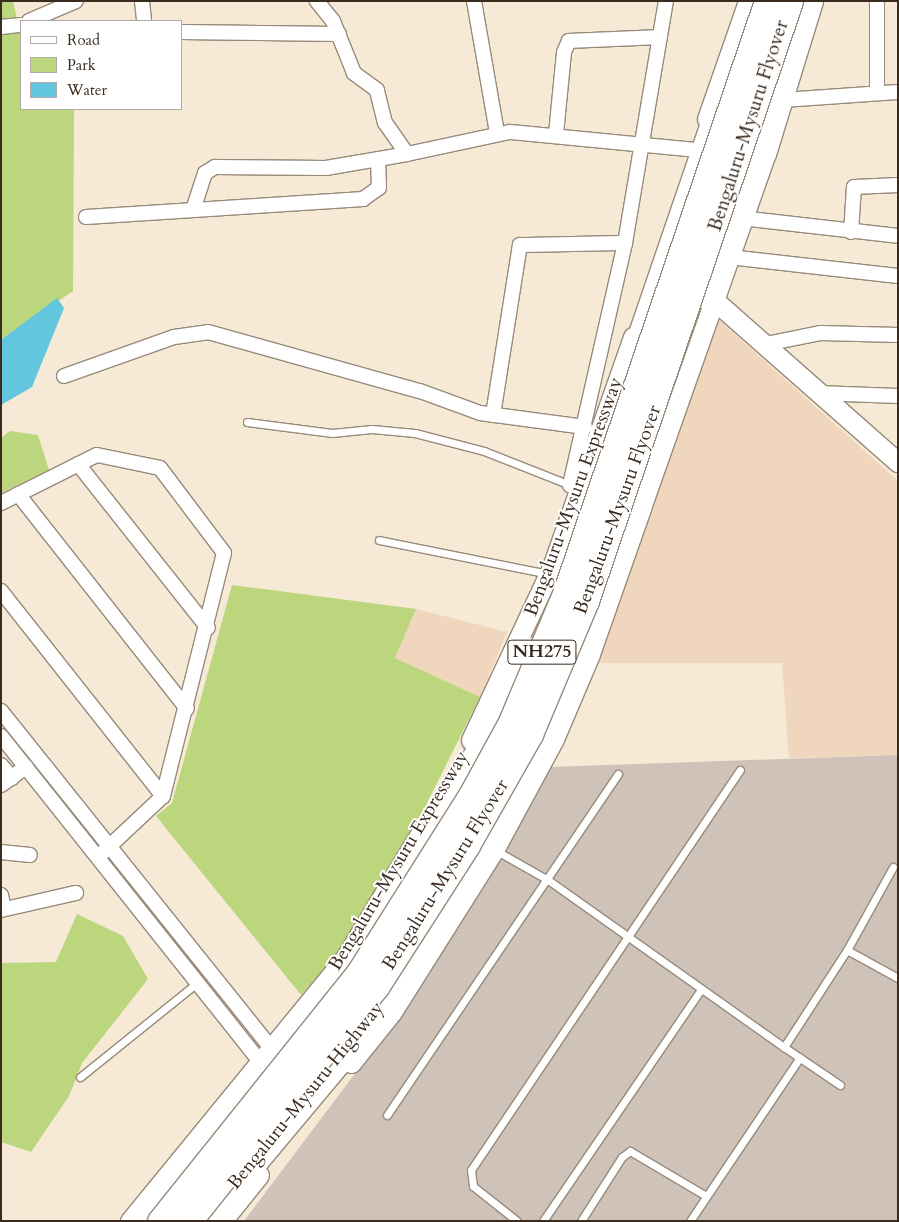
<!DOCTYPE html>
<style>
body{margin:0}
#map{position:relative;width:899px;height:1222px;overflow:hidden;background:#f6e9d5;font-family:Cardo,serif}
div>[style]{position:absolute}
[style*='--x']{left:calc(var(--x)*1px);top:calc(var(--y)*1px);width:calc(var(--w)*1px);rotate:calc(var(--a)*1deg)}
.built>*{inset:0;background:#f0d6bc}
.industrial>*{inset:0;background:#cec2b9}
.green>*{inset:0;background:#bbd67c}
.water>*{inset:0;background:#61c6de}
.roads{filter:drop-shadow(1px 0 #988a7a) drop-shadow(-1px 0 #988a7a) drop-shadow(0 1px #988a7a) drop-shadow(0 -1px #988a7a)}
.lane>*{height:7px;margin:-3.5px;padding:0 3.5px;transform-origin:3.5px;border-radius:3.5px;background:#fff}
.street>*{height:14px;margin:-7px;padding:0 7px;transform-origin:7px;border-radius:7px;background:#fff}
.secondary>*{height:19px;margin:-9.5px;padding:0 9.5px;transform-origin:9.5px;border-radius:9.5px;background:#fff}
.highway>*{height:25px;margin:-12.5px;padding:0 12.5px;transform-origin:12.5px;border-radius:12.5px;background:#fff}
.bridges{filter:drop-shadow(1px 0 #988a7a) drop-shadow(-1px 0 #988a7a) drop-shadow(0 1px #988a7a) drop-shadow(0 -1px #988a7a)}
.highway-bridge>*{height:25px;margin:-12.5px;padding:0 12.5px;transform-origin:12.5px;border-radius:12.5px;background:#fff}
span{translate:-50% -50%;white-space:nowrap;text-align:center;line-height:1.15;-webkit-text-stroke:4px #fff;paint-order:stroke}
.shield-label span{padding:1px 4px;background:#fff;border:1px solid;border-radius:4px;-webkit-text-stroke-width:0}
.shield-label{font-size:18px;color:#3b2a1e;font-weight:700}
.street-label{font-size:19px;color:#3b2a1e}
.frame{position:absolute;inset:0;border:2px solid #3b2a1e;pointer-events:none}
.legend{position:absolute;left:20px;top:20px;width:162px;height:90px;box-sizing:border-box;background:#fff;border:1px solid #b1aaa5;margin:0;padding:6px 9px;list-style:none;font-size:15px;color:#3b2a1e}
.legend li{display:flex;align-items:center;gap:10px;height:25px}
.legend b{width:25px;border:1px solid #b1aaa5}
</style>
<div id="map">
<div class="built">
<div style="clip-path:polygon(718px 319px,898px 481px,898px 755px,789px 758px,782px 663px,599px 663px)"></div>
<div style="clip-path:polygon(416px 609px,507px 632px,480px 697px,395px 658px)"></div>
</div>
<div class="industrial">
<div style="clip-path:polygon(898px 755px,898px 1221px,244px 1221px,384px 1035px,549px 767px)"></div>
</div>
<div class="green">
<div style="clip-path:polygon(1px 1px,13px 1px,21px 37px,21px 109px,74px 109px,73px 291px,1px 340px)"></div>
<div style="clip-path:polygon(10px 431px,38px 435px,49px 470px,1px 493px,1px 438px)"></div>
<div style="clip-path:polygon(232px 585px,416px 609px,395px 658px,480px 697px,424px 809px,341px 949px,301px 995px,156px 816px,172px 803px)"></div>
<div style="clip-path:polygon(77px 914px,123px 936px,148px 979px,82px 1063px,69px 1096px,31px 1152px,1px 1142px,1px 963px,56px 962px)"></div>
</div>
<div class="water">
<div style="clip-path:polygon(57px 298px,64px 308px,32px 387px,1px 405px,1px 340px)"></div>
</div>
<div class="roads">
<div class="lane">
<div style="--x:247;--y:422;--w:86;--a:7.4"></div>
<div style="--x:332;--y:433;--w:40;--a:-5.7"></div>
<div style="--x:372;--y:429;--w:43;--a:5.3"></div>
<div style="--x:415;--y:433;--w:71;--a:14.6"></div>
<div style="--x:484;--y:451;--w:92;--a:21.6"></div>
<div style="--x:379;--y:540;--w:173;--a:11.3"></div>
<div style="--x:495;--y:850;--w:61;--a:29.5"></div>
<div style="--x:548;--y:880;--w:289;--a:35.3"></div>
<div style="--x:847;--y:950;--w:58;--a:28.8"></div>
<div style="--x:80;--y:1077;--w:150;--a:-38.8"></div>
<div style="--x:840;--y:1085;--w:68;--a:-145.8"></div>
<div style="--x:784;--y:1047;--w:116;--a:-57"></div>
<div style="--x:847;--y:950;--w:95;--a:-61"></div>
<div style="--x:387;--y:1115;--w:412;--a:-55.9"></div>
<div style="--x:517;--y:1221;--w:56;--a:-141.5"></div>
<div style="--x:473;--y:1186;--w:16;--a:-97"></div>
<div style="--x:471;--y:1170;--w:482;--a:-56.1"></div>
<div style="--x:543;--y:1221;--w:281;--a:-55.7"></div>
<div style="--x:581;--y:1221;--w:76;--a:-57.4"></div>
<div style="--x:622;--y:1157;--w:10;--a:-37"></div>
<div style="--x:630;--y:1151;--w:88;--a:30.6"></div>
<div style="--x:690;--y:1221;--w:197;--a:-56.1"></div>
</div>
<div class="street">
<div style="--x:142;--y:1;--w:20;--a:84"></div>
<div style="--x:474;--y:1;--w:134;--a:80.1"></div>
<div style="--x:877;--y:1;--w:92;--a:90"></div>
<div style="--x:29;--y:21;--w:51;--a:-23.1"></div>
<div style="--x:1;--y:27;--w:20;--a:-6"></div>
<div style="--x:181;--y:32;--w:158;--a:0.7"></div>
<div style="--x:783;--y:100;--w:115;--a:-4"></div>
<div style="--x:556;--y:134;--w:82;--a:-84.4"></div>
<div style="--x:564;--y:52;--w:12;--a:-66"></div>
<div style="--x:569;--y:41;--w:91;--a:-2.5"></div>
<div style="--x:407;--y:154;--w:105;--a:-12.1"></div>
<div style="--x:510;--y:132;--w:187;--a:5.5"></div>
<div style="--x:193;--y:210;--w:39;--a:-72"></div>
<div style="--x:205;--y:173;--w:12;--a:-31"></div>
<div style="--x:215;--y:167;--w:111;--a:0.5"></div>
<div style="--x:326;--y:168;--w:82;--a:-9.8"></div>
<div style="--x:407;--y:154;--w:38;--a:-125"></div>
<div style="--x:385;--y:123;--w:34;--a:-104"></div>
<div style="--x:377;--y:90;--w:29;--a:-144"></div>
<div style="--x:354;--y:73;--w:56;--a:-112"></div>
<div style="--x:333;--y:21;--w:26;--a:-129"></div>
<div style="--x:86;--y:217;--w:278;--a:-3.7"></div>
<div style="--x:363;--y:199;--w:19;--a:-35"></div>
<div style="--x:379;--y:188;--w:25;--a:-92"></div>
<div style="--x:741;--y:218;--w:158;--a:6.5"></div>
<div style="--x:851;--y:232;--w:45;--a:-86.2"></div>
<div style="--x:854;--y:187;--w:44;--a:-2.6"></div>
<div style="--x:729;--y:257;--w:170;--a:6.4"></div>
<div style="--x:766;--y:344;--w:55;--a:-11.5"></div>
<div style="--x:820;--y:333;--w:78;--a:1.5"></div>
<div style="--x:64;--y:376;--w:117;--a:-19.5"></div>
<div style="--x:174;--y:337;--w:34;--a:-8"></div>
<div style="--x:208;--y:332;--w:220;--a:15.6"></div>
<div style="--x:420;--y:391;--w:64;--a:20.1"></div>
<div style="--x:480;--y:413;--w:106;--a:7.6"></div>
<div style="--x:818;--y:393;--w:80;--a:2.1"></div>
<div style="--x:493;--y:415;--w:172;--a:-81"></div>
<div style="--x:520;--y:245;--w:105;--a:-1.1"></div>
<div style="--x:78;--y:464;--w:209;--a:51.6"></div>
<div style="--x:579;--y:488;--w:9;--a:-162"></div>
<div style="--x:570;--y:485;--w:248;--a:-77.2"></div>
<div style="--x:625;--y:243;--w:245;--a:-80.4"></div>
<div style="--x:18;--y:494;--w:273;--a:51.8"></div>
<div style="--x:1;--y:503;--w:107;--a:-26.6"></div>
<div style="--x:97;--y:455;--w:64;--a:11.7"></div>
<div style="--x:160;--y:468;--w:106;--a:53"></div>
<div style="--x:224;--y:553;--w:251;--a:104.1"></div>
<div style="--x:163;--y:796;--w:89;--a:136.8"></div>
<div style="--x:1;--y:591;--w:261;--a:51.7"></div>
<div style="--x:1;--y:711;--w:432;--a:51.3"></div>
<div style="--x:1;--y:736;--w:416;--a:51.5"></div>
<div style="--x:1;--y:765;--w:17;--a:50"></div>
<div style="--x:1;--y:785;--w:31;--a:-36"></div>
<div style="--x:1;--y:852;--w:29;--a:6"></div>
<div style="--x:1;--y:895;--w:14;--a:78"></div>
<div style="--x:1;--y:910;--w:77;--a:-12.8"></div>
</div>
<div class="secondary">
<div style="--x:707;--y:119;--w:125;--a:-70.8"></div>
<div style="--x:706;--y:293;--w:256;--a:41.4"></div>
<div style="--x:471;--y:740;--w:191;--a:-64.9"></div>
<div style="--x:552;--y:567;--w:244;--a:-70.6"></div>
<div style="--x:351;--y:1063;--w:65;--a:-51.2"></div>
<div style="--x:392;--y:1012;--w:191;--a:-57.8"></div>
<div style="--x:494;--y:850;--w:126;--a:-61.6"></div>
<div style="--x:554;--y:739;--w:92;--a:-67"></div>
<div style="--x:590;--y:654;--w:155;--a:-70.7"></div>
<div style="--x:641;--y:508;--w:375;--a:-70.6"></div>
<div style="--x:766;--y:154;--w:160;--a:-72.9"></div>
<div style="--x:130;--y:1221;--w:341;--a:-50.7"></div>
<div style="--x:346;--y:957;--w:146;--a:-59"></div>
<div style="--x:222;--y:1221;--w:59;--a:-51.2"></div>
</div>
<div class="highway">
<div style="--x:703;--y:295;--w:265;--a:-71.3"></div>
<div style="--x:634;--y:354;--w:260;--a:-71.1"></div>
<div style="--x:419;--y:858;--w:176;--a:-61.1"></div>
<div style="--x:504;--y:704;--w:60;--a:-65.2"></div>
<div style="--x:144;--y:1221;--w:44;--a:-50.5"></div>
<div style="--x:205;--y:1221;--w:206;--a:-50.1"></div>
<div style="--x:337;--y:1063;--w:100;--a:-53.9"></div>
<div style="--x:396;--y:982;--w:255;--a:-58.8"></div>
<div style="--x:528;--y:764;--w:158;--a:-66.8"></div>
</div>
</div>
<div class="bridges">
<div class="highway-bridge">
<div style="--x:160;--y:1221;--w:317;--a:-51.3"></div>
<div style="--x:358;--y:974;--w:209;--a:-57.7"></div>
<div style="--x:470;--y:797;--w:83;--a:-61.3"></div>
<div style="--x:510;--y:724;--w:141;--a:-67.1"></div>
<div style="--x:565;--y:594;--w:626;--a:-71.19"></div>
<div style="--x:189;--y:1221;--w:300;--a:-51.4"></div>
<div style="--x:376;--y:987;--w:169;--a:-57.3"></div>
<div style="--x:467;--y:845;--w:128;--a:-60.4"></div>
<div style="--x:530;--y:734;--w:144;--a:-67.2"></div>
<div style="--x:586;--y:601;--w:634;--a:-71.22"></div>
</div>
</div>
<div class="shield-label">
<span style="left:542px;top:652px">NH275</span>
</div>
<div class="street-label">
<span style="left:749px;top:126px;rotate:-72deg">Bengaluru-Mysuru Flyover</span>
<span style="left:574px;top:497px;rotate:-70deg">Bengaluru-Mysuru Expressway</span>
<span style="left:618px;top:510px;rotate:-70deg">Bengaluru-Mysuru Flyover</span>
<span style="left:399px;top:861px;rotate:-59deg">Bengaluru-Mysuru Expressway</span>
<span style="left:446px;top:875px;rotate:-58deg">Bengaluru-Mysuru Flyover</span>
<span style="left:306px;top:1096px;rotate:-51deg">Bengaluru-Mysuru Highway</span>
</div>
<div class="frame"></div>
<ul class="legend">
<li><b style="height:6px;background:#fff"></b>Road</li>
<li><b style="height:14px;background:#bbd67c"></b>Park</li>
<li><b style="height:14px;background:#61c6de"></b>Water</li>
</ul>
</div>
